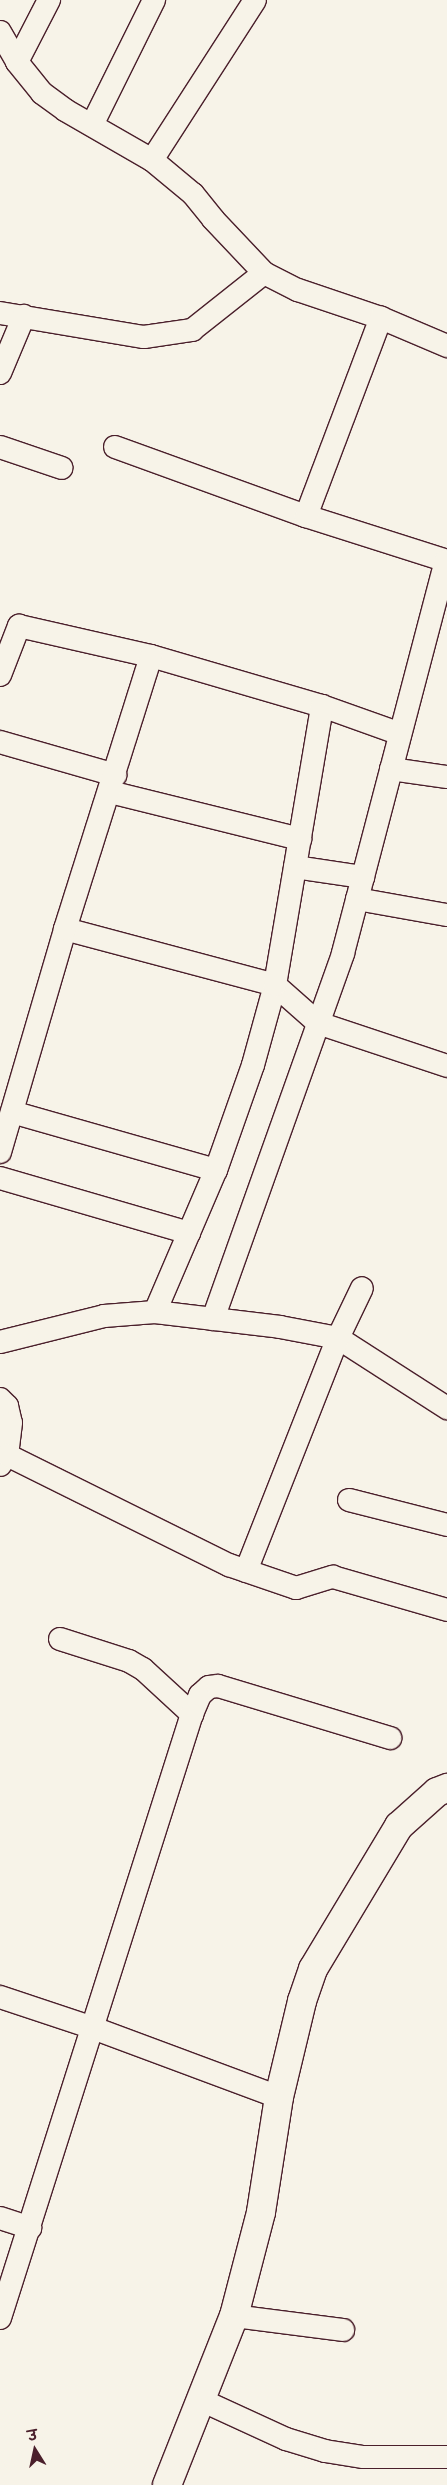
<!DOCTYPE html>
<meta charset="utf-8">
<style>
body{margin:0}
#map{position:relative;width:447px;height:2485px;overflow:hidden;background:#f7f3e8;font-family:"Shantell Sans","Playpen Sans Deva",sans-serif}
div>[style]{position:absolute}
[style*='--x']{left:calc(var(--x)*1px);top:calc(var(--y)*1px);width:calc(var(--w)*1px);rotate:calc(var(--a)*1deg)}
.roads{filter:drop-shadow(1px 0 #4a1f2b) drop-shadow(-1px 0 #4a1f2b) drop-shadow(0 1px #4a1f2b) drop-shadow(0 -1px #4a1f2b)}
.minor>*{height:22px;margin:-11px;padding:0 11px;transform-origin:11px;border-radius:11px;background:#f7f3e8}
.tertiary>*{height:28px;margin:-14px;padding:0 14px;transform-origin:14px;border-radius:14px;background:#f7f3e8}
span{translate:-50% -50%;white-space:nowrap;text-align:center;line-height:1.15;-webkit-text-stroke:4px #f7f3e8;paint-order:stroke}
.north{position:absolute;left:10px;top:2425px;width:50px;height:50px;-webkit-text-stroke:4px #f7f3e8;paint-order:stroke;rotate:350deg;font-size:14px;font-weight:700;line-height:20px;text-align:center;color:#4a1f2b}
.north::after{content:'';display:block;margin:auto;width:18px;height:22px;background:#4a1f2b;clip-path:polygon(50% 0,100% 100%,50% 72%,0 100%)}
</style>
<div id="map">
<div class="roads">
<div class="minor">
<div style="--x:0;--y:32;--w:34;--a:60"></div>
<div style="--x:17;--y:62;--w:40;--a:51"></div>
<div style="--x:42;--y:93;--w:29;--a:36"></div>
<div style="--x:65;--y:110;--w:100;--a:29.9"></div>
<div style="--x:152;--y:160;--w:53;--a:39.7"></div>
<div style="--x:193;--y:194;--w:32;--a:51"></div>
<div style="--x:213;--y:219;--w:74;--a:46.6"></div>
<div style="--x:264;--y:273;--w:38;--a:27"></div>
<div style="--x:298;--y:290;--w:88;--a:18.6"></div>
<div style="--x:381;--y:318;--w:72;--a:23"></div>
<div style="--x:17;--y:62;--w:70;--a:-62.7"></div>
<div style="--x:92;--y:125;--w:140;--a:-63.6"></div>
<div style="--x:152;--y:160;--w:190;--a:-57.2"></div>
<div style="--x:0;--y:313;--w:146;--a:9.5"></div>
<div style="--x:144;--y:337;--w:49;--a:-8.3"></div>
<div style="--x:192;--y:330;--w:92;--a:-38.4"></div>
<div style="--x:0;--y:373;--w:62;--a:-67.2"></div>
<div style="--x:0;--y:447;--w:65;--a:18.7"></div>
<div style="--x:115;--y:447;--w:203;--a:19.9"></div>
<div style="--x:306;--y:516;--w:148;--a:17.7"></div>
<div style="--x:306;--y:516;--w:212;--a:-69.3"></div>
<div style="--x:0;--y:675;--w:53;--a:-68.8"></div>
<div style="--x:19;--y:626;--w:135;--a:12.8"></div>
<div style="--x:151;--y:656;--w:178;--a:16.3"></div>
<div style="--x:322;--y:706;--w:83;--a:19.7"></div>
<div style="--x:0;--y:742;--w:120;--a:16"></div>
<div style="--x:391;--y:769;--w:57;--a:8.1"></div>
<div style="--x:110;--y:792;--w:196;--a:13.9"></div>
<div style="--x:295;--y:867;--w:69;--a:8.4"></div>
<div style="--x:357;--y:899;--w:91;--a:10.1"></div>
<div style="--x:65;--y:929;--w:217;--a:14.9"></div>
<div style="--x:275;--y:985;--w:57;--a:41.5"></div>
<div style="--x:318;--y:1023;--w:136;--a:18.4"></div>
<div style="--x:12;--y:1112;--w:212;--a:15.9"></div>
<div style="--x:0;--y:1152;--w:232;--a:-73.7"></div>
<div style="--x:65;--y:929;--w:286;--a:-72.5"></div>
<div style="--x:0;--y:1178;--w:197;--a:16.2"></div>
<div style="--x:155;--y:1312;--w:155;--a:-66.8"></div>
<div style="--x:216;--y:1170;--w:111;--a:-70.6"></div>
<div style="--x:253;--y:1065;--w:83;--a:-74.6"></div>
<div style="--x:275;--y:985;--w:283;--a:-80.4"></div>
<div style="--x:213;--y:1319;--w:388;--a:-70.4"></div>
<div style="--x:343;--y:953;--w:405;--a:-75.3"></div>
<div style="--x:0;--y:1342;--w:107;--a:-14"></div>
<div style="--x:104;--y:1316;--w:51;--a:-4.5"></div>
<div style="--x:155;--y:1312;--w:126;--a:6.8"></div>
<div style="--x:280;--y:1327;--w:59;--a:10.7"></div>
<div style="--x:338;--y:1338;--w:130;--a:32.7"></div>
<div style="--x:0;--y:1399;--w:10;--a:45"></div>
<div style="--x:7;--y:1406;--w:17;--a:77"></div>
<div style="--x:11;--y:1423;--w:32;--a:97"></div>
<div style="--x:7;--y:1455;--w:12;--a:125"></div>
<div style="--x:7;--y:1455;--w:248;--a:26.4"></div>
<div style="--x:229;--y:1565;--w:71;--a:18.9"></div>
<div style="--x:296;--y:1588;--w:39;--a:-17"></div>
<div style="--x:333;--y:1577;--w:119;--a:16.1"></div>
<div style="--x:349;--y:1500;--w:101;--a:14.3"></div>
<div style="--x:246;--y:1571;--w:251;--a:-68.5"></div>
<div style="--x:338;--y:1338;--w:55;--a:-64.4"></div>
<div style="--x:60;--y:1639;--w:72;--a:17.7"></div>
<div style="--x:129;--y:1661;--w:16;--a:30"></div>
<div style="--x:143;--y:1669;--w:67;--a:42.6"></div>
<div style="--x:0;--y:1997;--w:98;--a:18.4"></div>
<div style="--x:93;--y:2028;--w:198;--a:20.4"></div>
<div style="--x:0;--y:2218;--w:32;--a:18"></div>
<div style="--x:234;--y:2316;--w:110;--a:7.3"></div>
<div style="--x:0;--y:2318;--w:634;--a:-72.37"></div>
<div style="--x:192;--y:1714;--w:21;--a:-67"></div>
<div style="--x:200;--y:1695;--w:12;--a:-42"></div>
<div style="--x:209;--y:1687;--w:9;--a:-6"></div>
<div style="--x:218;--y:1686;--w:180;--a:16.8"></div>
<div style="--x:201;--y:2400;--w:94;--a:24.6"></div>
<div style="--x:286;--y:2439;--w:41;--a:17.1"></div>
<div style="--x:325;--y:2451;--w:39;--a:9"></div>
<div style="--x:364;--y:2457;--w:83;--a:0"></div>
</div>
<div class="tertiary">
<div style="--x:167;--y:2485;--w:182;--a:-68.4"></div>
<div style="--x:234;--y:2316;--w:107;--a:-75.4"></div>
<div style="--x:261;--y:2212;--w:116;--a:-81.1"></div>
<div style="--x:279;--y:2097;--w:99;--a:-76.5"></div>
<div style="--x:302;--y:2001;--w:34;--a:-71"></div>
<div style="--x:313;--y:1969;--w:167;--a:-59"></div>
<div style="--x:399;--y:1826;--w:51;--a:-41.8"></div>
<div style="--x:437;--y:1792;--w:11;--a:-22"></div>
</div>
</div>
<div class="north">उ</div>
</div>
